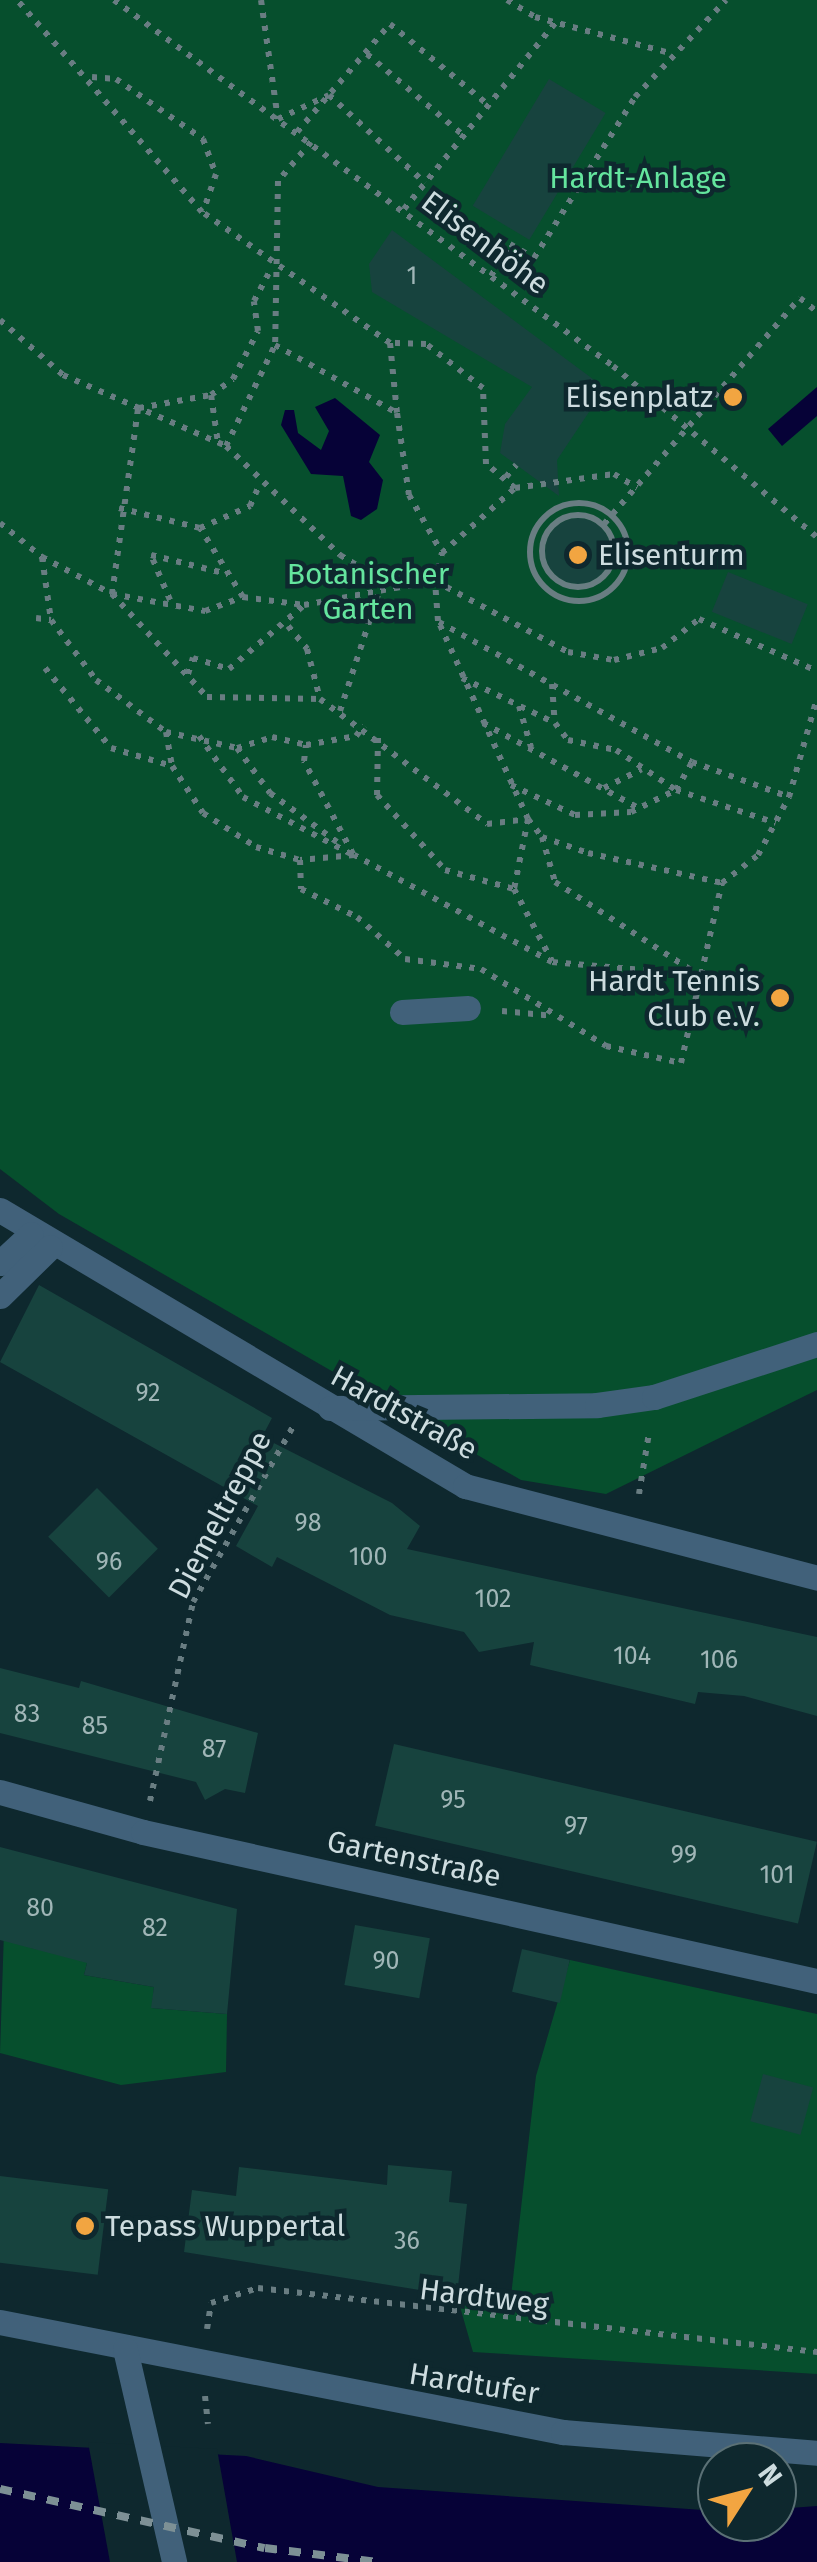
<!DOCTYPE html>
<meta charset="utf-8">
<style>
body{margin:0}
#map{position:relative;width:817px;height:2562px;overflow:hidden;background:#0e282e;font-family:"Fira Sans",sans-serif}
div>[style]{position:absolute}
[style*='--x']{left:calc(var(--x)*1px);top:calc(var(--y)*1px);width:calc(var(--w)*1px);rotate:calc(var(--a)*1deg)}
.green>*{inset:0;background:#064f2d}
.water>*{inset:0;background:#060237}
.pier>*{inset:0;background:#0e282e}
.building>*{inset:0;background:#17433e;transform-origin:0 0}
.round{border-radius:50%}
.path>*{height:6px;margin-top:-3px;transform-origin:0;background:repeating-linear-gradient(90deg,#697d82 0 5px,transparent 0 13px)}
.path>.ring{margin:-3px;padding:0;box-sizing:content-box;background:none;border:6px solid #697d82;border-radius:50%}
.minor>*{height:25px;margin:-12.5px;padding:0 12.5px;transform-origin:12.5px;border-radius:12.5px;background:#41617a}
.rail>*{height:8px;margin-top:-4px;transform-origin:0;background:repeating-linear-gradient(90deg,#7d9095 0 12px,transparent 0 24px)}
.dots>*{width:28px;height:28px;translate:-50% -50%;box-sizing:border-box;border:5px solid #0e282e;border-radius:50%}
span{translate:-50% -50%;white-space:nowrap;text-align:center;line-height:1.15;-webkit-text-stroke:9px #0e282e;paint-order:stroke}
.number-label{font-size:25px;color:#a0b6b7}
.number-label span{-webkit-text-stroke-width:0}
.park-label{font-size:30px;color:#64e59e}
.street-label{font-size:30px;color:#cddcdf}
.poi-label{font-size:30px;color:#cddcdf}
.right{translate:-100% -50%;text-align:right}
.left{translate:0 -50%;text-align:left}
.north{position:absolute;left:697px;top:2442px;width:100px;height:100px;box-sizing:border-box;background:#0e282e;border:2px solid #5a7075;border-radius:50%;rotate:54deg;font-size:28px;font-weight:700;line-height:40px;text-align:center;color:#cddcdf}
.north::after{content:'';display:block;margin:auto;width:35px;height:45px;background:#f2a541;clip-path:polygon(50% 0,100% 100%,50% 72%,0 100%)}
</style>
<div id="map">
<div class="green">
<div style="clip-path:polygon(0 0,817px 0,817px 1390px,606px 1494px,521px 1480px,59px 1214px,0 1169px)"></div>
<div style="clip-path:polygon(4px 1931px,31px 1948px,89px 1955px,84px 1975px,154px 1987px,152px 2008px,227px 2014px,226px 2072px,121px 2085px,0 2053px)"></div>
<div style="clip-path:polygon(570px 1960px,817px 2014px,817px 2374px,473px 2352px,457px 2296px,510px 2305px,536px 2076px)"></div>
</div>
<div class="water">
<div style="clip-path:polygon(817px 387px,817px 416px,782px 446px,768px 429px)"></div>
<div style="clip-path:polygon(335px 398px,380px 435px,369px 462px,383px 480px,377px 509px,361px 520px,351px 516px,343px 476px,311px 474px,281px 425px,285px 410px,294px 410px,298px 433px,321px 450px,329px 431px,315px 407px)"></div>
<div style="clip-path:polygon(0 2443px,246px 2456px,378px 2487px,717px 2511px,717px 2522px,777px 2522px,777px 2509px,817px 2506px,817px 2562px,0 2562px)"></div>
</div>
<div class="pier">
<div style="clip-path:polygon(88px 2442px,217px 2449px,237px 2562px,110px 2562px)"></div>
</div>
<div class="building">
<div style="left:549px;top:79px;width:66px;height:148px;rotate:31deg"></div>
<div style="clip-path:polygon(392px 230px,605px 388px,557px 460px,559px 496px,500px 453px,505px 424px,532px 387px,372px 292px,369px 264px)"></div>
<div class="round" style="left:545px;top:518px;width:66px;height:66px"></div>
<div style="left:728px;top:572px;width:86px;height:43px;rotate:22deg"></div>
<div style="clip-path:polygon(39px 1285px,272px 1418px,262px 1437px,392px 1503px,420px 1526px,407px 1549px,817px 1637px,817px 1716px,744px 1696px,698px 1692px,695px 1704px,530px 1665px,534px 1642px,479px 1652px,464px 1632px,390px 1615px,277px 1557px,272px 1567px,236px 1546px,258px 1506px,0 1362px)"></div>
<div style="left:97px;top:1488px;width:86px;height:69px;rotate:45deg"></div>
<div style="clip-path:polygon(0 1668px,79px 1688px,81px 1681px,258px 1733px,245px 1793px,225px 1789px,205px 1800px,196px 1782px,0 1733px)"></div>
<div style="left:394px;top:1744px;width:434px;height:84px;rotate:13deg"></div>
<div style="clip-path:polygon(0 1847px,237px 1909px,227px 2014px,151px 2008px,154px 1987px,84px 1975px,87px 1963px,0 1940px)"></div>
<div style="left:355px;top:1925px;width:76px;height:61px;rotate:10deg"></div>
<div style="left:522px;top:1949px;width:49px;height:44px;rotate:13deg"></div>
<div style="left:763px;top:2074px;width:52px;height:49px;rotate:15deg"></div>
<div style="clip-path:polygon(388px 2165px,452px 2171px,449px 2202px,467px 2204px,457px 2296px,184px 2252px,192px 2190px,236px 2196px,239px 2167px,387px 2185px)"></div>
<div style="left:0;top:2176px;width:109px;height:86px;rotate:7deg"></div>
</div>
<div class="path">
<div style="--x:114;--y:0;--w:619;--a:36.26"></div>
<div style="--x:613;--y:366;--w:266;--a:40"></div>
<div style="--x:261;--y:0;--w:120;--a:81.9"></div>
<div style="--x:278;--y:119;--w:56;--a:-25.2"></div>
<div style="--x:329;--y:95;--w:130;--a:42.5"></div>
<div style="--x:507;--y:0;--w:33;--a:31"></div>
<div style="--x:535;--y:17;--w:139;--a:15"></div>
<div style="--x:367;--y:54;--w:126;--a:40.2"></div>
<div style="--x:92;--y:77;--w:24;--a:5"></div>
<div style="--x:116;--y:79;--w:106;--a:34.6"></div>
<div style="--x:203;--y:139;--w:37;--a:70"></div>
<div style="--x:216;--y:174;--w:40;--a:108.9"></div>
<div style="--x:297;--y:132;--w:143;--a:-49.3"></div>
<div style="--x:390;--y:24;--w:126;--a:39.5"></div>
<div style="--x:311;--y:142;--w:51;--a:130.2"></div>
<div style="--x:278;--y:181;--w:164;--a:91"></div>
<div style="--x:275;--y:345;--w:140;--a:29.1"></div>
<div style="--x:397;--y:413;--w:83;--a:81.7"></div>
<div style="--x:409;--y:495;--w:67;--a:60.4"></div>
<div style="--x:404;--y:209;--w:240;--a:-50.9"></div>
<div style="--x:491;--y:276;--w:37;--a:-59"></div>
<div style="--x:510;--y:244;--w:28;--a:30"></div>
<div style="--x:534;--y:258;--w:190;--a:-57.9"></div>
<div style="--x:635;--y:97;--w:133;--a:-46.8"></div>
<div style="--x:0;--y:320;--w:84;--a:41.1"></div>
<div style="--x:63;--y:375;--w:178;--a:23.5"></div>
<div style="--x:226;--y:446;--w:158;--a:43.7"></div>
<div style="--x:340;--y:555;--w:64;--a:31"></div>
<div style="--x:395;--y:588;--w:41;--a:-9.9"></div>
<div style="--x:435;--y:581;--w:29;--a:-76"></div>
<div style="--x:442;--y:553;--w:98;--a:-41.7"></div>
<div style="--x:515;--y:488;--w:38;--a:-140"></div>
<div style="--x:486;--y:464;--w:76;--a:-92.3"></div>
<div style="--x:483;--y:388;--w:72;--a:-142.3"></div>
<div style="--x:426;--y:344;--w:36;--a:-178"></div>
<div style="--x:390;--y:343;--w:229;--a:-145.1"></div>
<div style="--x:202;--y:212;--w:281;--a:-131.1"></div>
<div style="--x:390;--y:343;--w:70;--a:84.3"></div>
<div style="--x:211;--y:395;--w:27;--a:-36"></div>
<div style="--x:233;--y:379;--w:54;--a:-62.5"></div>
<div style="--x:258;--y:331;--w:30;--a:-98"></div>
<div style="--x:254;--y:301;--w:36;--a:-62"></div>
<div style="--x:139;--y:408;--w:73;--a:-10.2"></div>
<div style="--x:211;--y:395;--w:49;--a:81.7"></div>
<div style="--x:138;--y:409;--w:187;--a:98"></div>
<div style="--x:112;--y:594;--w:95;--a:10.4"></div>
<div style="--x:205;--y:611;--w:40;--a:-20.2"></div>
<div style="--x:243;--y:597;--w:62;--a:7.5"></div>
<div style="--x:304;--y:605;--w:93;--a:-10.6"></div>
<div style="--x:226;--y:446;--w:112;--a:-64.1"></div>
<div style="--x:506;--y:477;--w:16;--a:-50"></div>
<div style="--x:515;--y:488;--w:100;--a:-8"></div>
<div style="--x:614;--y:474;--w:27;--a:31"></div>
<div class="ring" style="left:530px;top:503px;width:92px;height:92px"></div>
<div style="--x:119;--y:508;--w:83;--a:13.9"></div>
<div class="ring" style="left:542px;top:515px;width:66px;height:66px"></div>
<div style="--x:0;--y:523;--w:54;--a:39"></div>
<div style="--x:42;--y:557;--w:64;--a:81.9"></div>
<div style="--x:51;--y:620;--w:75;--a:53.1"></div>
<div style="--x:96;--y:680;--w:87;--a:36.6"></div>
<div style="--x:166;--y:732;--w:35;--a:80"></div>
<div style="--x:172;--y:766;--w:56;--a:56.6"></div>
<div style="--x:203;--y:813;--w:63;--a:32.7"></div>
<div style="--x:256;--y:847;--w:46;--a:16.5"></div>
<div style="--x:604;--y:524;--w:299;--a:-49.1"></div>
<div style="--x:800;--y:298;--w:22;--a:39"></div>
<div style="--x:42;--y:557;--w:79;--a:27.9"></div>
<div style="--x:112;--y:594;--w:140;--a:47.3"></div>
<div style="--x:207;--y:697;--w:113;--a:1"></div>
<div style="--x:320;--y:699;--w:209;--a:36.8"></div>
<div style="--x:487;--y:824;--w:41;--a:-7"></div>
<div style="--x:528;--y:819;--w:217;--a:-114.4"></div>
<div style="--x:438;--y:621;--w:40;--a:-94.3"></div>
<div style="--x:435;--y:581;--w:151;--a:28.1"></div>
<div style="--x:568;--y:652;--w:47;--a:9.9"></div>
<div style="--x:614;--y:660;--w:49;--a:-14"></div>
<div style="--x:662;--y:648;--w:47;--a:-38.1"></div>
<div style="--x:699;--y:619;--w:129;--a:23.8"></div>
<div style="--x:243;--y:597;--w:81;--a:-121.9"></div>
<div style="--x:200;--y:528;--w:55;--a:-23.7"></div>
<div style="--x:250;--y:506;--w:22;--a:-66"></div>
<div style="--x:170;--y:600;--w:49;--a:-112.9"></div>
<div style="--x:151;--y:555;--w:79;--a:13.9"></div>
<div style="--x:36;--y:618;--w:15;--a:8"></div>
<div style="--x:439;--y:622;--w:289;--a:29"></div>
<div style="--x:692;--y:762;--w:103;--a:19.8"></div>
<div style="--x:288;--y:626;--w:30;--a:50"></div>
<div style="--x:307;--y:649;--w:52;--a:75.4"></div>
<div style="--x:45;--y:668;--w:104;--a:50.5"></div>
<div style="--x:111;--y:748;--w:64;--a:16.4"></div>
<div style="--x:188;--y:674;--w:17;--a:-73"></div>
<div style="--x:193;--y:658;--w:38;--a:17"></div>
<div style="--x:229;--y:669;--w:97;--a:-40.4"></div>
<div style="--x:462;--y:678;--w:103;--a:25.8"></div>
<div style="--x:555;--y:723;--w:21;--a:53"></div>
<div style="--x:568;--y:740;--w:49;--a:11.8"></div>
<div style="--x:616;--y:750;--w:72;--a:33.7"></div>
<div style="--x:676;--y:790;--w:105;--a:18.3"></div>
<div style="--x:552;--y:684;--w:39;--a:86"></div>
<div style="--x:519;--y:706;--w:43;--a:73.7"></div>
<div style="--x:340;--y:711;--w:125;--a:-71.9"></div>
<div style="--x:483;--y:723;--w:177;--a:28.7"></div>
<div style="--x:166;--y:732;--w:73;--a:12.7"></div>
<div style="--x:237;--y:748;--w:37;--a:-17"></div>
<div style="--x:272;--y:737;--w:35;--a:13"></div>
<div style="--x:199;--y:736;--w:75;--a:54.2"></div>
<div style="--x:243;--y:797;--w:124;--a:27.8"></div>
<div style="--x:378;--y:738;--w:57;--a:91"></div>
<div style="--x:377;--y:795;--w:101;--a:47.8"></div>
<div style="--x:445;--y:870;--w:72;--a:15.4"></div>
<div style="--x:237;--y:748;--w:56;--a:53.7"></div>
<div style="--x:270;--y:793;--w:83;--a:36.2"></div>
<div style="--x:511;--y:785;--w:71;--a:25.1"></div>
<div style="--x:575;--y:815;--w:56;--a:-3.1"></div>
<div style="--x:631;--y:812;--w:50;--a:-26.1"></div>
<div style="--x:676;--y:790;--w:32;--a:-60"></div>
<div style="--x:604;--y:788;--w:42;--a:-26.6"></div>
<div style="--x:528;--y:819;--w:23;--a:52"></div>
<div style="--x:542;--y:837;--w:49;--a:19.2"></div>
<div style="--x:588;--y:853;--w:137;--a:12.6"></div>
<div style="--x:528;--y:819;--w:71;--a:101.3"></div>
<div style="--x:514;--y:889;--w:81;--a:62.2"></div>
<div style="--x:542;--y:837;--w:47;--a:73.9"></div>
<div style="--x:555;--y:882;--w:166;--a:32.9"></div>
<div style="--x:353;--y:854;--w:105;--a:-117.8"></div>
<div style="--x:304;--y:761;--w:16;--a:-83"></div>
<div style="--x:306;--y:745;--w:51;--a:-10.2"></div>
<div style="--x:356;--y:736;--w:13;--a:-51"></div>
<div style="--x:700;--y:975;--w:149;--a:-175"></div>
<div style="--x:552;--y:962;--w:225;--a:-151.6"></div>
<div style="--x:354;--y:855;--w:54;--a:174.7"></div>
<div style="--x:300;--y:860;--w:29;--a:88"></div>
<div style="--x:301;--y:889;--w:63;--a:26.6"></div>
<div style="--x:357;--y:917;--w:64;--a:41.2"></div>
<div style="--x:405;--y:959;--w:77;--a:7.5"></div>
<div style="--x:481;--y:969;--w:147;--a:31.6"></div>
<div style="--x:606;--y:1046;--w:77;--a:12.8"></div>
<div style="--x:681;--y:1063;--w:185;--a:-77.2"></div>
<div style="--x:722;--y:883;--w:46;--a:-37.9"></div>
<div style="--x:758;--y:855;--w:66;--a:-61.9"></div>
<div style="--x:789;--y:797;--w:103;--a:-74.2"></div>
<div style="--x:502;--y:1011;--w:52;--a:5.5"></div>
<div style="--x:639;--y:1494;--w:62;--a:-80.7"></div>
<div style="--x:150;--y:1801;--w:204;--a:-77.8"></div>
<div style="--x:193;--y:1602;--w:204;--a:-60.3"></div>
<div style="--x:207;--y:2329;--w:26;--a:-81"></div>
<div style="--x:211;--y:2303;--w:49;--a:-17.7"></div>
<div style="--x:258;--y:2288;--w:563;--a:6.53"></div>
<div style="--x:205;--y:2396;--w:28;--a:84"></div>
</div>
<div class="minor">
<div style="--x:402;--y:1012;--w:66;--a:-3.5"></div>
<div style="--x:0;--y:1210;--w:541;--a:30.69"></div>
<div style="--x:465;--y:1486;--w:364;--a:14.6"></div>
<div style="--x:0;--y:1263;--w:42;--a:-43.1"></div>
<div style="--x:0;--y:1296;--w:70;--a:-44.4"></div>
<div style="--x:330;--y:1408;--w:267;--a:-0.6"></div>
<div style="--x:597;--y:1405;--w:58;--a:-8"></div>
<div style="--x:654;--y:1397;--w:171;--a:-18"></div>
<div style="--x:0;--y:1792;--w:148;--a:15.6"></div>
<div style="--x:143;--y:1832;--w:690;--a:12.47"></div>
<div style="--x:0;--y:2322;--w:574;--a:11.06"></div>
<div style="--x:563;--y:2432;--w:255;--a:4.7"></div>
<div style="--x:125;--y:2349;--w:219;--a:77"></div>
</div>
<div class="rail">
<div style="--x:0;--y:2489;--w:271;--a:12.6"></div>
<div style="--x:265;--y:2548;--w:113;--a:7.1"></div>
</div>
<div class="dots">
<div style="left:733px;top:397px;background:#f2a541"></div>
<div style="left:578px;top:555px;background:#f2a541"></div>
<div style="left:780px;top:998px;background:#f2a541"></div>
<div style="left:85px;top:2226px;background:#f2a541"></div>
</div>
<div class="number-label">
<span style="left:412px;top:276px">1</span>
<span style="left:148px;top:1393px">92</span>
<span style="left:308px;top:1523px">98</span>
<span style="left:368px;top:1557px">100</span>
<span style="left:109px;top:1562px">96</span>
<span style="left:493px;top:1599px">102</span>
<span style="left:632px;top:1656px">104</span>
<span style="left:719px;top:1660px">106</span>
<span style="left:27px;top:1714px">83</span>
<span style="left:95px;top:1726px">85</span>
<span style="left:214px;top:1749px">87</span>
<span style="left:453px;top:1800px">95</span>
<span style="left:576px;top:1826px">97</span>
<span style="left:684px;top:1855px">99</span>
<span style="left:777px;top:1875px">101</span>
<span style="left:40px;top:1908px">80</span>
<span style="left:155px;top:1928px">82</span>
<span style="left:386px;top:1961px">90</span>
<span style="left:407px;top:2241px">36</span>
</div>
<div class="park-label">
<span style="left:638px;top:178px">Hardt-Anlage</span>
<span style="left:368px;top:591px">Botanischer<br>Garten</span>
</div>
<div class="street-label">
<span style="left:485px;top:243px;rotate:37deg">Elisenhöhe</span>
<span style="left:404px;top:1413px;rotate:29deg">Hardtstraße</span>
<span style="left:220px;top:1515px;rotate:-62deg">Diemeltreppe</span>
<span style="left:414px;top:1859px;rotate:12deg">Gartenstraße</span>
<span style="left:484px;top:2297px;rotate:7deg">Hardtweg</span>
<span style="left:474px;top:2384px;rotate:9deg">Hardtufer</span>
</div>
<div class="poi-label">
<span class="right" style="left:713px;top:397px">Elisenplatz</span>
<span class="left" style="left:598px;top:555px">Elisenturm</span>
<span class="right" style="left:760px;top:998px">Hardt Tennis<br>Club e.V.</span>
<span class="left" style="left:105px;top:2226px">Tepass Wuppertal</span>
</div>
<div class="north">N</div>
</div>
